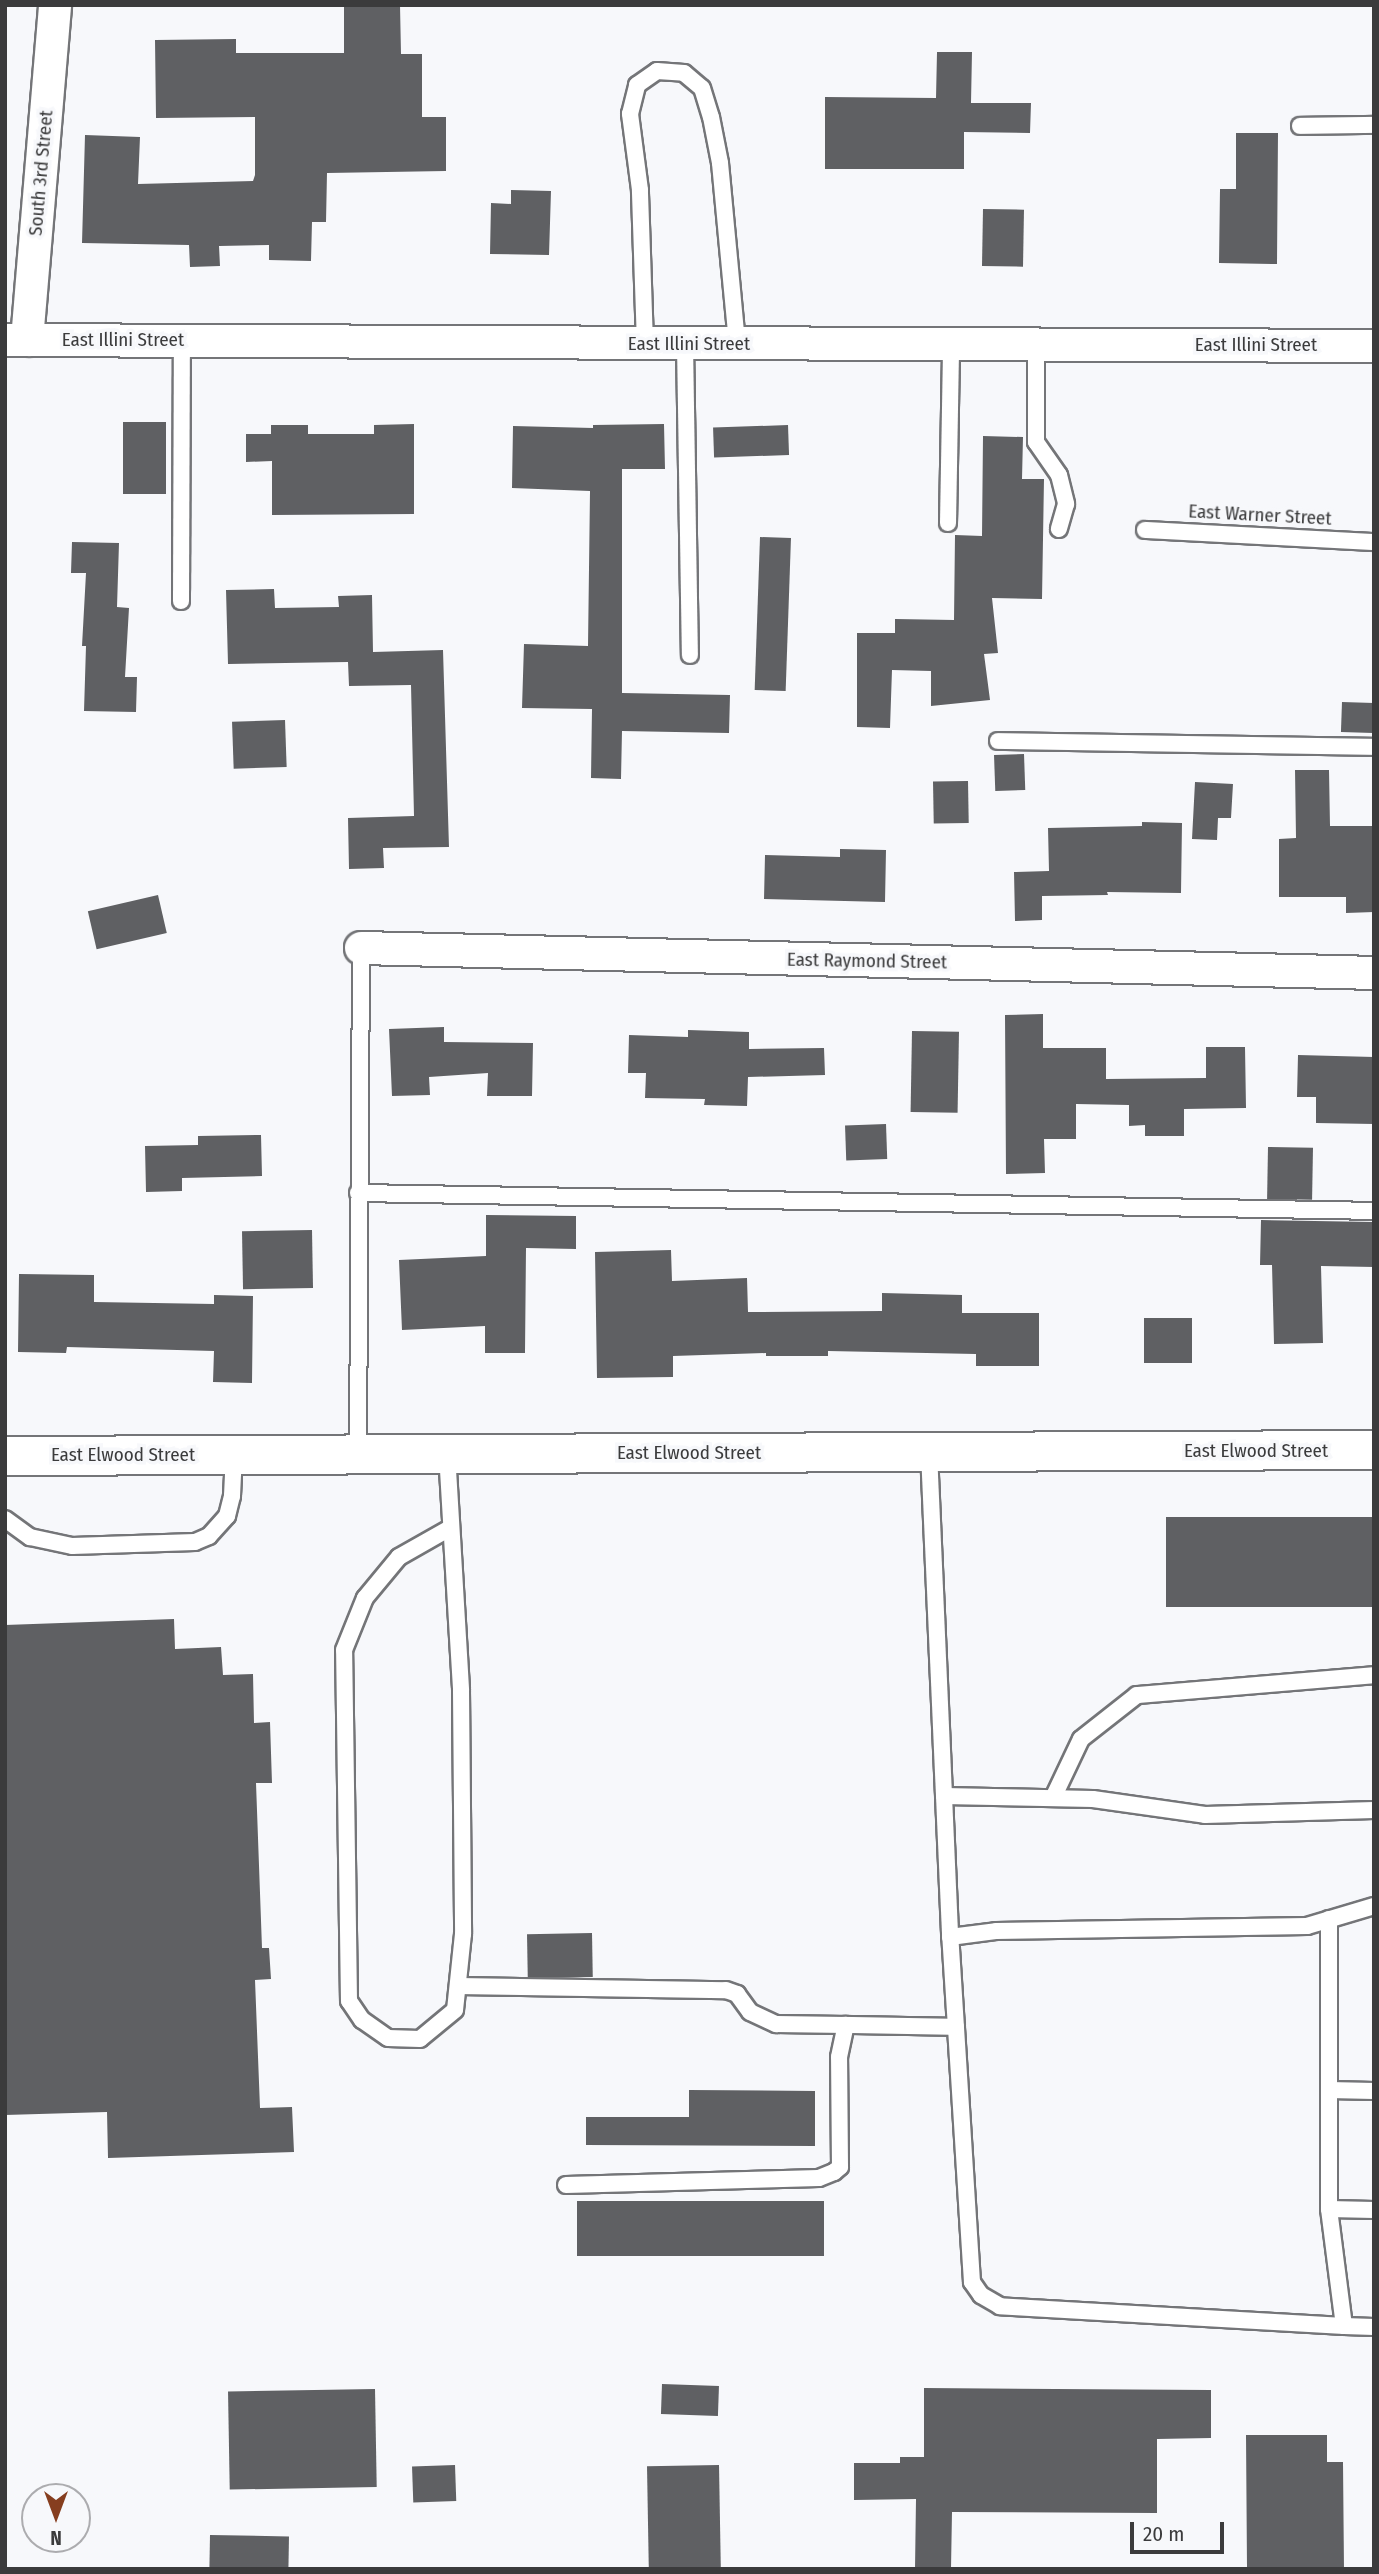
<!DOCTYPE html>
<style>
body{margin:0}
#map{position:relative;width:1379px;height:2574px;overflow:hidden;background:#f7f8fb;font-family:"Fira Sans Condensed",sans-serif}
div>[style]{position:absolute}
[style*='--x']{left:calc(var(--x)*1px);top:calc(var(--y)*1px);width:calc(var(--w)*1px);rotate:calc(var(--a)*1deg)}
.building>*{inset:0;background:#5f6063;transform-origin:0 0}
.roads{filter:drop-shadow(2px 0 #747578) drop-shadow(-2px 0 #747578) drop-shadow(0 2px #747578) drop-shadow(0 -2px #747578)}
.service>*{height:16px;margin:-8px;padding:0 8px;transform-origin:8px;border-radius:8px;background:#fff}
.minor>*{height:32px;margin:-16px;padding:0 16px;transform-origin:16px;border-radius:16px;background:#fff}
.tertiary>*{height:38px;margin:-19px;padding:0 19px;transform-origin:19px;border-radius:19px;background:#fff}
span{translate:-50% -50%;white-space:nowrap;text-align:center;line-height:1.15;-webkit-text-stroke:7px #f7f8fb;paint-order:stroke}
.street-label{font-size:19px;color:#3b3b3c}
.frame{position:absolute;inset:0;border:7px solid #3b3b3c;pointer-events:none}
.north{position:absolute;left:21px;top:2483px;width:70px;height:70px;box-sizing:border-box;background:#f7f8fb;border:2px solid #acacaf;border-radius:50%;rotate:180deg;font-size:19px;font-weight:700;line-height:28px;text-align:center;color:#3b3b3c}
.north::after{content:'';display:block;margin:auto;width:24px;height:32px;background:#863e1f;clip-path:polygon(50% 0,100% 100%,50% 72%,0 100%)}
.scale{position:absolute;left:1130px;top:2522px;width:94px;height:32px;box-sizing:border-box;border:4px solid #3b3b3c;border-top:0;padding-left:9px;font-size:21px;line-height:24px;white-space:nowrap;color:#3b3b3c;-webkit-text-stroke:5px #f7f8fb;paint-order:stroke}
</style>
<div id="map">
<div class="building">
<div style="clip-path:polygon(344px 5px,400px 5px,401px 54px,422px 54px,422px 117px,446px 117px,446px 171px,327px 173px,326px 222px,312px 222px,311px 261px,269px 260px,269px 245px,219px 246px,220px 266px,190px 267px,189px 245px,82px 243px,85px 135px,140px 137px,138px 184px,253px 181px,255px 175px,255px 117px,156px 118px,155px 40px,236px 39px,236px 53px,344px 53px)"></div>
<div style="clip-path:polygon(937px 52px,972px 52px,971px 103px,1031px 103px,1030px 133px,964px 132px,964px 169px,825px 169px,825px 97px,936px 98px)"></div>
<div style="clip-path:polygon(1236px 133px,1278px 133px,1277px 264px,1219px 263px,1220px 189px,1236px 189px)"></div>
<div style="clip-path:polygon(511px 190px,551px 191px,549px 255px,490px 254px,491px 203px,511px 204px)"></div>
<div style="left:983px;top:209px;width:41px;height:57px;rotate:1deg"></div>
<div style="left:123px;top:422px;width:43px;height:72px"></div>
<div style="clip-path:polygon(414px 424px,414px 514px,272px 515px,272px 461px,246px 462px,246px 434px,271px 434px,271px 425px,308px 425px,308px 434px,374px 434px,374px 425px)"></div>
<div style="clip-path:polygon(664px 424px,665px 469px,622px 469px,622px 693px,730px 695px,729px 733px,622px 731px,621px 779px,591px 778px,592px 709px,522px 708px,524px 644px,588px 646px,590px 491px,512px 488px,513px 426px,593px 428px,593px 425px)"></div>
<div style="left:788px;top:425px;width:30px;height:75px;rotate:88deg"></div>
<div style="clip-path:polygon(983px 436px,1023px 437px,1022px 479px,1044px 479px,1042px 599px,992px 598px,998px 653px,984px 654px,990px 700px,931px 706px,931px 671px,892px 670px,890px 728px,857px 727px,857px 633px,895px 633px,895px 619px,954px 620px,955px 535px,982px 536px)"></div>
<div style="left:760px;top:537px;width:31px;height:153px;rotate:2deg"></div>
<div style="clip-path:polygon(72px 542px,119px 543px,117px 607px,129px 608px,125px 677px,137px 677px,136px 712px,84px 711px,86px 646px,82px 646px,86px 573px,71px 573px)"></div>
<div style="clip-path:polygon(274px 589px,275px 608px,339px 607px,338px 596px,372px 595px,373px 652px,443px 650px,449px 847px,383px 848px,384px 868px,349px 869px,348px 818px,414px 816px,411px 685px,349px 686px,348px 662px,228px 664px,226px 590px)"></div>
<div style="left:1342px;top:702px;width:32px;height:30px;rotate:2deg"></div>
<div style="left:285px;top:720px;width:47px;height:53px;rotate:88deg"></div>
<div style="left:1024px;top:754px;width:36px;height:30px;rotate:88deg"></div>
<div style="clip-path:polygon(1295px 770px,1329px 770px,1330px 826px,1374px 826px,1374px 912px,1346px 913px,1346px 897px,1279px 897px,1279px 839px,1296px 838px)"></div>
<div style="left:968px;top:781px;width:42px;height:35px;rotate:89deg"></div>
<div style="clip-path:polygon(1195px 782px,1233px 784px,1231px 818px,1218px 818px,1217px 840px,1192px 839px)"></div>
<div style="clip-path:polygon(1142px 822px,1182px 823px,1181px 893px,1107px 892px,1108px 895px,1042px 896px,1042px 920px,1015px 921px,1014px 872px,1049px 871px,1048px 828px,1142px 826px)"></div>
<div style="clip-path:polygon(840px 849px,886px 850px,885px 902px,764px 899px,765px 855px,840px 857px)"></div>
<div style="left:158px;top:895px;width:39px;height:72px;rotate:77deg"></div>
<div style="clip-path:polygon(1043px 1014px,1043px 1048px,1106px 1048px,1106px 1079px,1206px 1078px,1206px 1047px,1245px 1047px,1246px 1108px,1184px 1109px,1184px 1136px,1145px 1136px,1145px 1125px,1129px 1126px,1129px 1105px,1076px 1104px,1076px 1139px,1044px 1139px,1045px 1173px,1006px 1174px,1005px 1015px)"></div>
<div style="clip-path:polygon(444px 1027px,444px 1042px,533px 1043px,532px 1096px,487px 1096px,488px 1073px,429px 1077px,430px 1095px,392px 1096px,389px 1029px)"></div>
<div style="clip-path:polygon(688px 1030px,749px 1032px,749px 1049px,824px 1048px,825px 1075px,748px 1077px,747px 1106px,704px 1105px,705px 1099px,645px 1098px,646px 1073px,628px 1073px,629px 1035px,688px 1037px)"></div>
<div style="left:912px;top:1031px;width:47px;height:81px;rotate:1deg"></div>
<div style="clip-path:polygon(1298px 1055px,1374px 1057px,1374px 1124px,1316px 1123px,1316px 1097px,1297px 1097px)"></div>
<div style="left:886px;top:1124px;width:35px;height:41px;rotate:88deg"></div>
<div style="clip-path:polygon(261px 1135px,262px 1176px,182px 1178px,182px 1191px,146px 1192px,145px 1146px,198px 1145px,198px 1136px)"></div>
<div style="left:1268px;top:1147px;width:45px;height:52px;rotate:1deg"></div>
<div style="clip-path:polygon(486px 1215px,576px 1216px,576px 1249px,526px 1248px,525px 1353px,485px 1353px,485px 1326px,402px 1330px,399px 1260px,486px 1256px)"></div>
<div style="clip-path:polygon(1261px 1220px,1374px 1222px,1374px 1267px,1321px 1266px,1323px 1343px,1274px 1344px,1272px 1265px,1260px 1265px)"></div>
<div style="left:312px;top:1230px;width:58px;height:70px;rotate:89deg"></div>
<div style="clip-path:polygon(671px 1250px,672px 1281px,747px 1278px,748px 1312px,882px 1311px,882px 1293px,962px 1295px,962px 1313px,1039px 1313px,1039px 1366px,976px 1366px,976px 1354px,828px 1351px,828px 1356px,766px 1356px,766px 1353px,673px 1356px,673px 1377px,597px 1378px,595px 1252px)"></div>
<div style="clip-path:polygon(19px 1274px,94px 1275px,94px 1302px,214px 1304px,214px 1295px,253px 1296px,252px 1383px,213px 1382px,214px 1351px,67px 1347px,66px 1353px,18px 1352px)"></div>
<div style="left:1144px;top:1318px;width:48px;height:45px"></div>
<div style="left:1374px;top:1517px;width:90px;height:208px;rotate:90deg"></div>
<div style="clip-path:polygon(174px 1619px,175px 1649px,221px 1647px,223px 1675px,253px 1674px,254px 1723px,270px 1722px,272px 1783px,256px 1783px,262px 1948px,269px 1948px,271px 1979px,255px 1980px,260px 2108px,292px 2107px,294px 2152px,108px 2158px,107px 2112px,5px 2115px,5px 1625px)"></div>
<div style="left:592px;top:1933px;width:44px;height:65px;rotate:89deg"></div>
<div style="clip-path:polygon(689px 2090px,815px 2091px,815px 2146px,586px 2145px,586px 2117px,689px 2117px)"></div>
<div style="left:824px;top:2201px;width:55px;height:247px;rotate:90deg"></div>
<div style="left:662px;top:2384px;width:57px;height:30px;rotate:2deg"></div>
<div style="clip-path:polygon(924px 2388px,1211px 2390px,1211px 2438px,1157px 2439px,1157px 2513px,952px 2512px,951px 2569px,915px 2569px,916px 2499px,854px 2500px,854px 2463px,900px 2463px,900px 2457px,924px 2457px)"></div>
<div style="left:375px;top:2389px;width:98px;height:147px;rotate:89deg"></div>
<div style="clip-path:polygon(1246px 2435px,1327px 2435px,1327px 2462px,1343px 2462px,1344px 2569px,1247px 2569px)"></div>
<div style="left:455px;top:2465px;width:36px;height:43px;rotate:88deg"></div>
<div style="left:719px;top:2465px;width:104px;height:72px;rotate:89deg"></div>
<div style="left:210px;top:2535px;width:79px;height:34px;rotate:1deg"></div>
</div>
<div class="roads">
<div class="service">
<div style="--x:1300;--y:126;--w:74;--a:-0.8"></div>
<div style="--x:685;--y:343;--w:312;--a:89.1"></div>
<div style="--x:645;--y:344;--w:154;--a:-91.9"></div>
<div style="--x:640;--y:190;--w:77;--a:-97.5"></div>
<div style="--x:630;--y:114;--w:30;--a:-76"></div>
<div style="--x:637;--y:85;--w:24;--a:-35"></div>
<div style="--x:657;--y:71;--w:27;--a:4"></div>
<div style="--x:684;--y:73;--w:23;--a:40"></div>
<div style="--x:702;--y:88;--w:30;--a:73"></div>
<div style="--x:711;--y:117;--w:47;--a:78.9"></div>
<div style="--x:720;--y:163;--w:181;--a:84.6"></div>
<div style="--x:1036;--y:344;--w:98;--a:90"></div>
<div style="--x:1036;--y:442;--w:40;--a:55.1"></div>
<div style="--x:1059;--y:475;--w:30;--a:76"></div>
<div style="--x:1066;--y:504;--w:26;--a:106"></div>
<div style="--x:948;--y:523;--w:179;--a:-89"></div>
<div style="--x:1145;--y:530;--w:229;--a:3"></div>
<div style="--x:181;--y:601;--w:260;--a:-89.8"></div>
<div style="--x:998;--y:741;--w:376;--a:0.9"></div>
<div style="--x:358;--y:1193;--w:1016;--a:1.01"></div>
<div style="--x:929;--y:1452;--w:485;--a:87.5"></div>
<div style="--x:447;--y:1453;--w:238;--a:86.6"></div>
<div style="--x:461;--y:1691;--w:243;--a:89.5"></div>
<div style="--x:463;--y:1934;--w:76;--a:96"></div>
<div style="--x:455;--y:2010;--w:45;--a:140.4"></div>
<div style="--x:420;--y:2039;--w:32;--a:-178"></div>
<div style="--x:388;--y:2038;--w:32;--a:-145"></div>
<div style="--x:362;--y:2020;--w:23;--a:-124"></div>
<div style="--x:349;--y:2001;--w:351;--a:-90.8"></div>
<div style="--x:344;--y:1650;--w:56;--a:-68"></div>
<div style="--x:365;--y:1598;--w:53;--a:-50.3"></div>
<div style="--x:399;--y:1557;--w:59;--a:-29.6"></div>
<div style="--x:358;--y:1454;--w:506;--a:-89.66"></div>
<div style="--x:5;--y:1519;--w:31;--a:36"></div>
<div style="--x:30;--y:1537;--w:43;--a:12.1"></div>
<div style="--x:72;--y:1546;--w:123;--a:-1.9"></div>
<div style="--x:195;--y:1542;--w:15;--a:-23"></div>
<div style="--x:209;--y:1536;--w:27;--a:-48"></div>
<div style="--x:227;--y:1516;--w:21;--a:-76"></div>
<div style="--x:232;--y:1496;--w:42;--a:-87.3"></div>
<div style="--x:944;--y:1796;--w:149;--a:1.2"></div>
<div style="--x:1093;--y:1799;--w:113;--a:8.1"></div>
<div style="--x:1205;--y:1815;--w:169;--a:-1.7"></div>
<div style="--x:1053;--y:1798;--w:65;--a:-64.6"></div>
<div style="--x:1081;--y:1739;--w:71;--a:-38.2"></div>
<div style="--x:1137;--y:1695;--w:238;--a:-4.8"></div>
<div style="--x:1329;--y:1919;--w:290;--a:90"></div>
<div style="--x:1329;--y:2209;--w:118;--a:82.7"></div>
<div style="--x:1344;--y:2326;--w:345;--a:-176.7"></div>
<div style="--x:1000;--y:2306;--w:22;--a:-150"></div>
<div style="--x:981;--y:2295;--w:16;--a:-125"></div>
<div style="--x:972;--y:2282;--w:346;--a:-93.6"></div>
<div style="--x:950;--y:1937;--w:46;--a:-7.4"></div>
<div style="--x:996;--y:1931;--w:311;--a:-0.9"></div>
<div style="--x:1307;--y:1926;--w:70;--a:-16.6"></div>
<div style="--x:458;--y:1986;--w:268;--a:0.9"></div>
<div style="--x:726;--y:1990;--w:12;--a:20"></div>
<div style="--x:737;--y:1994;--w:22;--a:54"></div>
<div style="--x:750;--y:2012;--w:29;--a:25"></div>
<div style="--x:776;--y:2024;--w:70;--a:0.8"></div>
<div style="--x:1329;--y:2090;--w:45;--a:1.3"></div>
<div style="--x:566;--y:2185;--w:253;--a:-1.6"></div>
<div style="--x:819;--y:2178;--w:16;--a:-22"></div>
<div style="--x:834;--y:2172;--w:8;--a:-40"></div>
<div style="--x:840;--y:2167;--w:110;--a:-90.5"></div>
<div style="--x:839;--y:2057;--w:33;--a:-78"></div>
<div style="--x:846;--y:2025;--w:110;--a:1"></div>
<div style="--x:1329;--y:2209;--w:45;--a:1.3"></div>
<div style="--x:1344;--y:2326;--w:30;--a:2"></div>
</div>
<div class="minor">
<div style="--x:5;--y:340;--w:1369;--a:0.25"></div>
<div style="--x:27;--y:340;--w:336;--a:-85.2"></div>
<div style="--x:361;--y:948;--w:1013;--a:1.41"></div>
</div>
<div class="tertiary">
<div style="--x:5;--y:1456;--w:1369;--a:-0.25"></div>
</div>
</div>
<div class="street-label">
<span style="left:41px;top:173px;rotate:-85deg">South 3rd Street</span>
<span style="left:123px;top:340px">East Illini Street</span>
<span style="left:689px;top:344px">East Illini Street</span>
<span style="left:1256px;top:345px">East Illini Street</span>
<span style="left:1260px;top:515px;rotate:3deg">East Warner Street</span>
<span style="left:867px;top:961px;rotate:1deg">East Raymond Street</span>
<span style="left:1256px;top:1451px">East Elwood Street</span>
<span style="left:689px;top:1453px">East Elwood Street</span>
<span style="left:123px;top:1455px">East Elwood Street</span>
</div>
<div class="frame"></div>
<div class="north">N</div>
<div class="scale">20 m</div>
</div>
